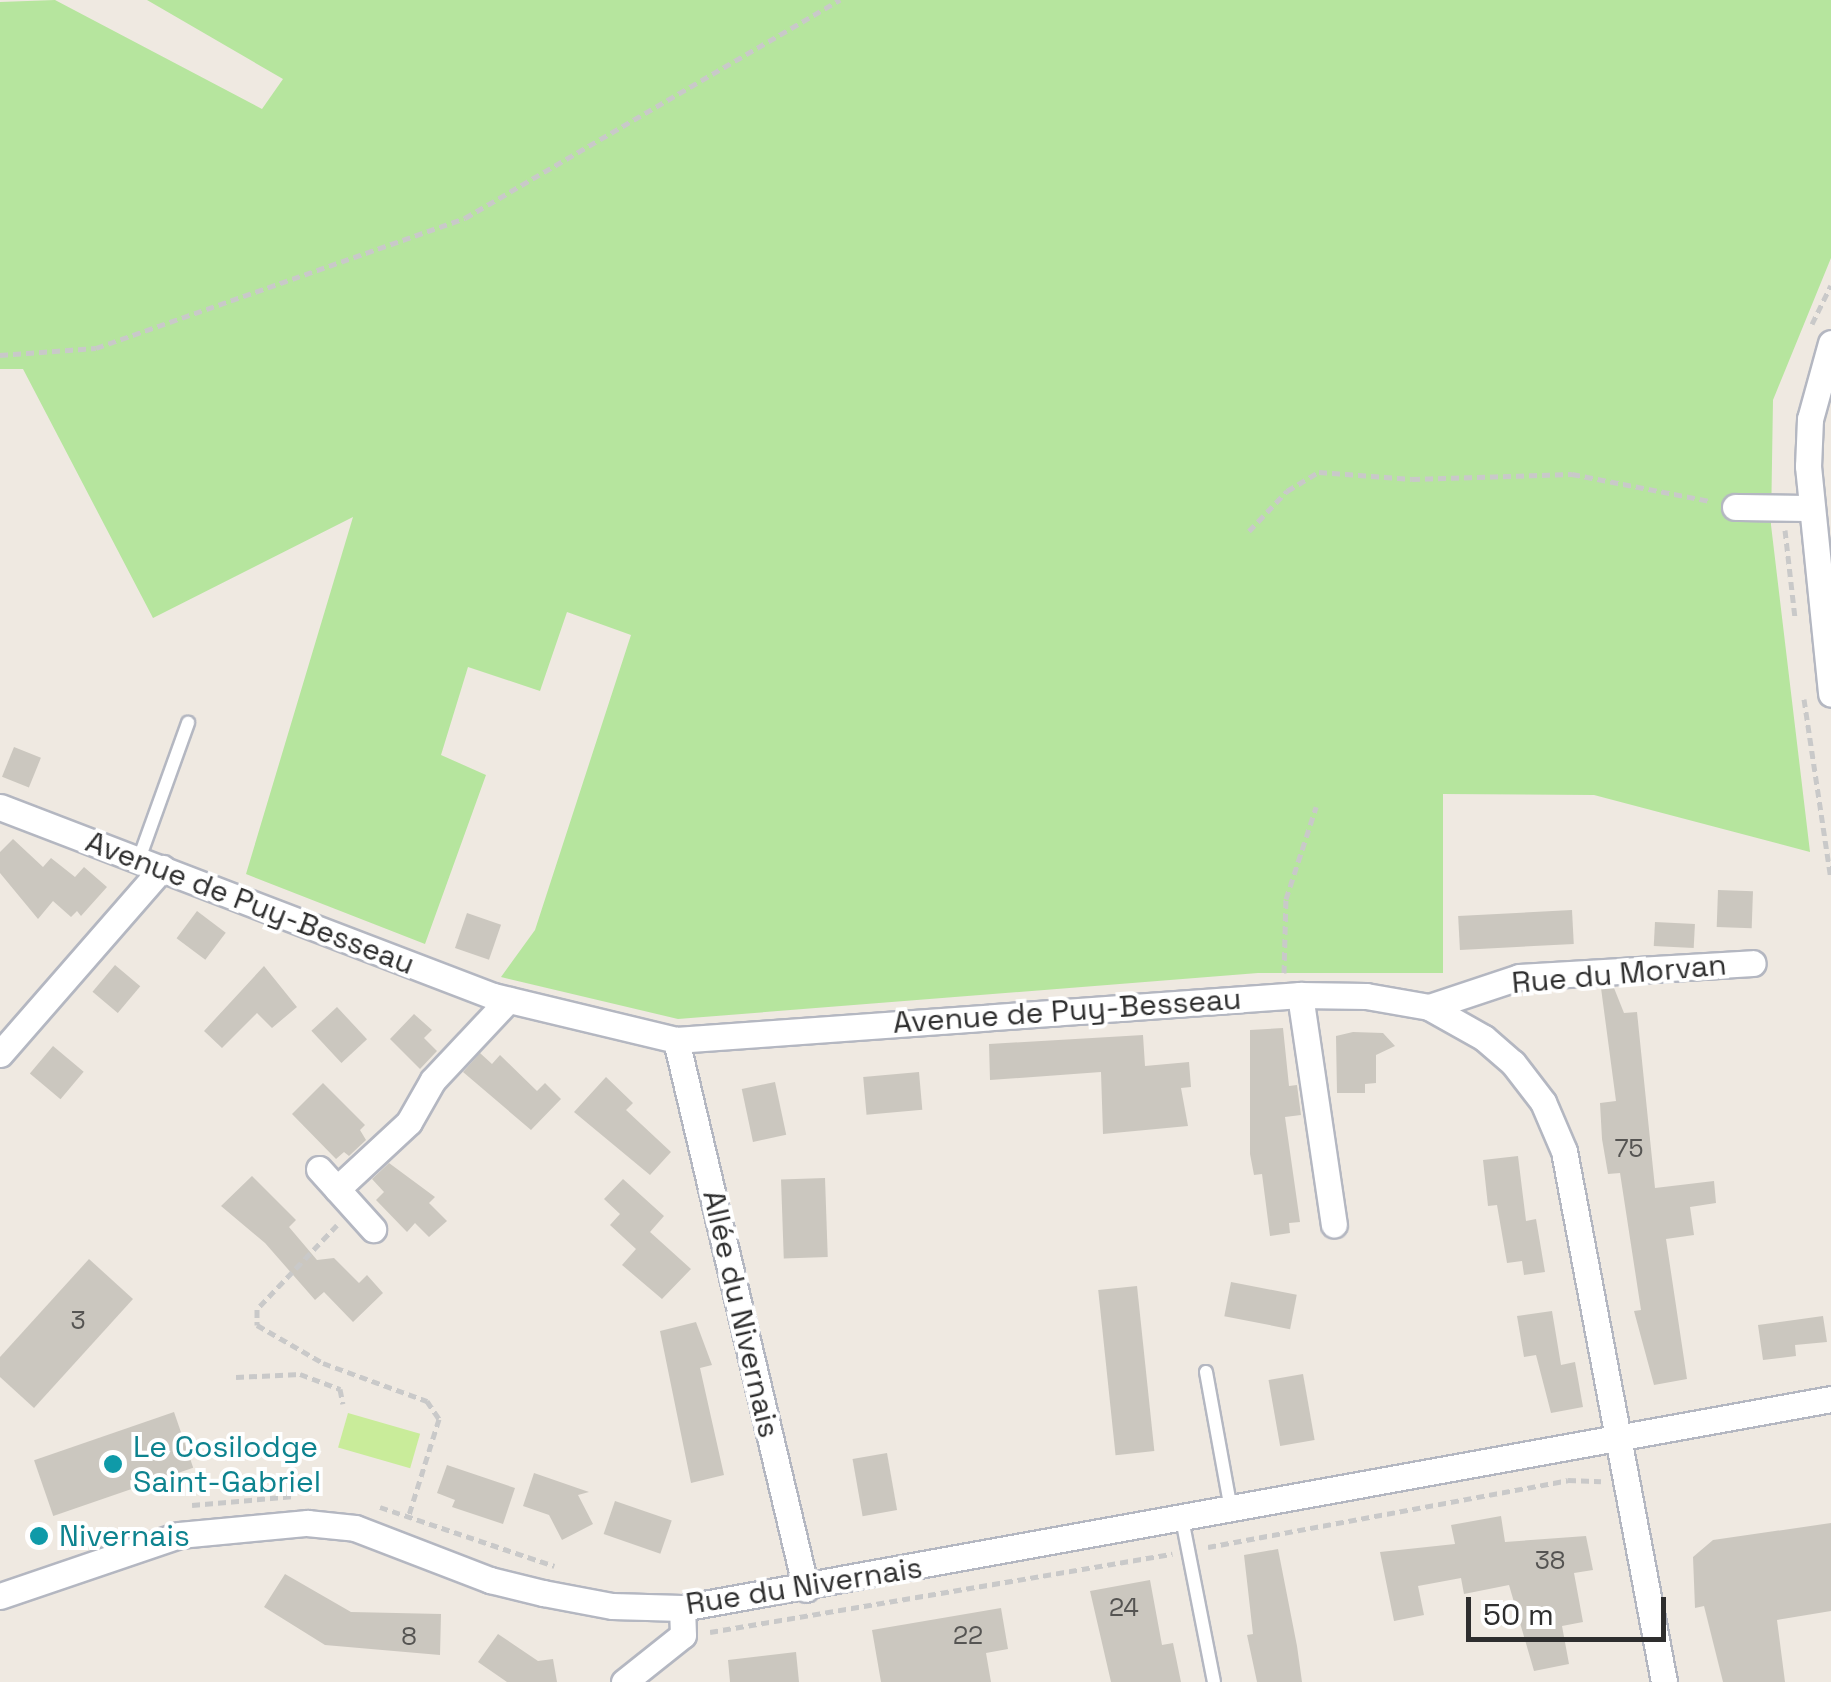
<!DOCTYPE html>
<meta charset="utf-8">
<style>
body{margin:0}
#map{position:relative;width:1831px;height:1682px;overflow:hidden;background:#efe9e1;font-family:"Space Grotesk",sans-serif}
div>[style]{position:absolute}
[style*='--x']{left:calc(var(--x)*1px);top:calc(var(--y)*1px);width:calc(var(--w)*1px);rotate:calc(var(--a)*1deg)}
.green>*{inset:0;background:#b6e59e}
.pitch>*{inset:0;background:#c9ec9a;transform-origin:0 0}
.building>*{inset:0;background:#cbc7bf;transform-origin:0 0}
.path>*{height:5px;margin-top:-2.5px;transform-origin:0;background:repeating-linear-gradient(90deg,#c9c9c9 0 8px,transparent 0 13px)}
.roads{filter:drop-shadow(2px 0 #b4b7c1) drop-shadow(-2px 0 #b4b7c1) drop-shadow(0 2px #b4b7c1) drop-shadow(0 -2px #b4b7c1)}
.service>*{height:12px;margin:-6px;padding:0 6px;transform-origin:6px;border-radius:6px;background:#fff}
.minor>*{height:25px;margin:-12.5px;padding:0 12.5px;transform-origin:12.5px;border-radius:12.5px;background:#fff}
.dots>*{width:28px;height:28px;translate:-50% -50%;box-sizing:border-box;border:5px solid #fff;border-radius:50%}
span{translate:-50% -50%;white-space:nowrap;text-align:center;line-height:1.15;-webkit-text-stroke:8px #fff;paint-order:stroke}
.number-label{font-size:25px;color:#555452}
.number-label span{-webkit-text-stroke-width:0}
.street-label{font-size:30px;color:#2e2e2e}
.culture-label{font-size:30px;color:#0d838f}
.left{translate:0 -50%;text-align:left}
.scale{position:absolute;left:1466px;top:1597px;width:200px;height:45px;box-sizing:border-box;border:5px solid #2e2e2e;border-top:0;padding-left:12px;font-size:30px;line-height:35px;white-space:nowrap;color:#2e2e2e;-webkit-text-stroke:8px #fff;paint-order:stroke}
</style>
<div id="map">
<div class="green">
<div style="clip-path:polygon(55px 0,262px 109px,283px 79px,147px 0,1831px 0,1831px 258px,1773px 400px,1771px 525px,1810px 852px,1594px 795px,1443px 794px,1443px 973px,1258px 973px,678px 1019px,501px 977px,535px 930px,631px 635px,567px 612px,540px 691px,468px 667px,441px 755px,486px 775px,425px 944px,246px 874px,353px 517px,153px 618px,23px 369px,0 369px,0 2px)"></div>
</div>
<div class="pitch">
<div style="left:348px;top:1413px;width:75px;height:36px;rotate:16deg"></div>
</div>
<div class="building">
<div style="left:14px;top:747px;width:29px;height:32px;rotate:22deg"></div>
<div style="clip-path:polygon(13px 839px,43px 867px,51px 858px,75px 877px,84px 867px,107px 887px,81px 916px,77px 911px,71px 917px,53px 901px,38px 919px,0 873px,0 852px)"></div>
<div style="left:1718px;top:890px;width:35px;height:37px;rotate:2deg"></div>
<div style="left:1572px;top:910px;width:34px;height:114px;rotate:87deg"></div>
<div style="left:197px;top:911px;width:36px;height:34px;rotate:37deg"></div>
<div style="left:467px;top:913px;width:36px;height:37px;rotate:19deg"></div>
<div style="left:1655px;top:922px;width:40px;height:24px;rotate:3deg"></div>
<div style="left:115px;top:965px;width:33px;height:35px;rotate:40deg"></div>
<div style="clip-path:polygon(264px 966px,297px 1007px,272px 1028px,257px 1013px,222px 1048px,204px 1031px)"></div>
<div style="clip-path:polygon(1601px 988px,1614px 988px,1624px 1013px,1637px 1012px,1655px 1188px,1714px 1181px,1716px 1203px,1690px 1207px,1694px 1235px,1666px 1239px,1687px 1379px,1654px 1385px,1634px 1311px,1641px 1310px,1620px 1173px,1608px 1174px,1602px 1139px,1600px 1103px,1616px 1101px)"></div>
<div style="left:337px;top:1007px;width:44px;height:35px;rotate:47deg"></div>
<div style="clip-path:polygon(414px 1014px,432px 1030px,424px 1038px,437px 1051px,420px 1069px,390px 1039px)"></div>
<div style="clip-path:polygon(1283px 1028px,1289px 1086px,1297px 1085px,1301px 1115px,1285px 1117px,1300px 1222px,1289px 1223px,1290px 1233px,1270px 1236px,1262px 1174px,1254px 1175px,1250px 1154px,1250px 1030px)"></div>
<div style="clip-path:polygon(1353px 1032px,1383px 1033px,1395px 1046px,1376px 1055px,1376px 1083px,1365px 1084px,1365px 1093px,1337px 1093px,1336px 1036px)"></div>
<div style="clip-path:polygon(1143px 1035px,1145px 1066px,1189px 1062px,1191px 1087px,1181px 1088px,1188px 1126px,1103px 1134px,1101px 1072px,990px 1080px,989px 1044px)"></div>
<div style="left:53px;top:1046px;width:40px;height:36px;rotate:40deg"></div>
<div style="clip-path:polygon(480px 1053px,492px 1064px,500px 1055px,537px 1091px,545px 1083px,561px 1099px,531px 1130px,463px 1072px)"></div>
<div style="left:919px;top:1072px;width:38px;height:56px;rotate:85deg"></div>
<div style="clip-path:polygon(606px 1077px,633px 1103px,626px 1110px,671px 1152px,650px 1175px,574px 1112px)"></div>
<div style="left:775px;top:1082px;width:54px;height:34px;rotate:78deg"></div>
<div style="clip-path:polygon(323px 1083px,365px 1125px,360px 1130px,366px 1140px,349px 1156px,344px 1152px,336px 1159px,292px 1114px)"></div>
<div style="clip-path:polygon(1518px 1156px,1526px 1221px,1536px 1219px,1545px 1272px,1524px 1275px,1522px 1261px,1507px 1263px,1497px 1205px,1488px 1206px,1483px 1160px)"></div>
<div style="clip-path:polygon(389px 1163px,435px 1197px,429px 1203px,447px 1221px,429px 1237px,415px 1223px,407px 1232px,376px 1200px,384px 1192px,372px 1179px)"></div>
<div style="clip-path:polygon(252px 1176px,296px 1220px,289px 1227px,317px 1260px,334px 1258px,359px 1283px,367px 1275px,383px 1293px,353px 1322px,324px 1292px,315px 1300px,265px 1243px,221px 1206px)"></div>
<div style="left:825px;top:1178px;width:79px;height:44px;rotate:88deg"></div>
<div style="clip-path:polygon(623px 1179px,664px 1216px,650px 1232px,691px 1269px,662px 1299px,622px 1265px,636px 1249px,610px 1225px,620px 1214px,604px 1199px)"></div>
<div style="clip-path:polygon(89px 1259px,133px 1299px,34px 1408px,0 1377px,0 1357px)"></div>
<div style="left:1231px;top:1282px;width:67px;height:35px;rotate:11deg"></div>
<div style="left:1137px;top:1286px;width:166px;height:39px;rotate:84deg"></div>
<div style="clip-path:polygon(1552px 1311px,1561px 1365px,1575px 1362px,1583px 1407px,1551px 1413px,1536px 1355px,1524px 1357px,1517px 1316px)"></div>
<div style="clip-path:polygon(1823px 1316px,1827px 1342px,1795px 1345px,1796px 1356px,1763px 1360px,1758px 1325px)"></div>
<div style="clip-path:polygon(696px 1322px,712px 1365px,700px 1368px,724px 1475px,691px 1483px,660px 1331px)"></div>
<div style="left:1303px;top:1374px;width:67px;height:35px;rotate:80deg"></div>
<div style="left:174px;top:1412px;width:59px;height:148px;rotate:71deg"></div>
<div style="left:887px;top:1453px;width:58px;height:35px;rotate:80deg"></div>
<div style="clip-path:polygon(447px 1465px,515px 1488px,503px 1524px,452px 1507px,455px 1500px,437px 1493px)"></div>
<div style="clip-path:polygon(534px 1473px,589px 1492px,578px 1495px,593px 1524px,562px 1540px,549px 1515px,523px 1506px)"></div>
<div style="left:615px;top:1501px;width:60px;height:35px;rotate:19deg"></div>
<div style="clip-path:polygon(1501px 1516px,1505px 1542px,1586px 1536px,1593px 1570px,1574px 1573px,1583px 1622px,1562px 1626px,1569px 1664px,1534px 1671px,1509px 1585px,1464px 1594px,1461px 1578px,1418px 1586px,1424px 1615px,1394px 1621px,1380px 1552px,1455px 1544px,1451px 1525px)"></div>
<div style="clip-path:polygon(1831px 1523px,1831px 1611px,1777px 1620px,1785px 1682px,1723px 1682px,1704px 1606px,1695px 1608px,1693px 1557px,1713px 1540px)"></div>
<div style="clip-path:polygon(1278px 1549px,1297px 1646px,1302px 1682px,1257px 1682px,1247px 1635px,1253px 1634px,1244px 1555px)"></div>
<div style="clip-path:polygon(285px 1574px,351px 1612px,441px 1614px,440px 1655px,325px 1645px,264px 1607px)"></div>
<div style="clip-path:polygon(1150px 1580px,1162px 1645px,1173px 1643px,1181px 1682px,1111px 1682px,1090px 1591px)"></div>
<div style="clip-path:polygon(1001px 1608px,1008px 1649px,986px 1653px,991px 1682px,881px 1682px,872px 1630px)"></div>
<div style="clip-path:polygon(498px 1634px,538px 1661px,553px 1659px,557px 1682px,507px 1682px,478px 1662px)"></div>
<div style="clip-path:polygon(796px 1652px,799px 1682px,730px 1682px,728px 1660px)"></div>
</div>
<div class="path">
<div style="--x:1812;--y:324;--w:43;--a:-64"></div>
<div style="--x:0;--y:355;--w:96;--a:-4.2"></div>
<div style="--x:96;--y:348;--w:391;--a:-19.4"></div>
<div style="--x:465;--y:218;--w:434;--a:-30.2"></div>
<div style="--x:1785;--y:530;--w:89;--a:83.5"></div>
<div style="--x:1249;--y:531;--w:55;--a:-46.5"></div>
<div style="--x:1287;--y:491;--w:37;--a:-31"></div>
<div style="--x:1319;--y:472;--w:93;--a:4.3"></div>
<div style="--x:1412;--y:479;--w:160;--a:-1.8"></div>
<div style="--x:1572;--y:474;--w:141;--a:11.1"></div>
<div style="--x:1804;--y:699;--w:182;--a:81.5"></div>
<div style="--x:1284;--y:973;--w:74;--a:-88.5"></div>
<div style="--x:1286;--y:899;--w:97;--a:-71.9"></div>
<div style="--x:337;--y:1225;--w:116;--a:133.6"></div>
<div style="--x:257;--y:1309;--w:16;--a:90"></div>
<div style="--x:257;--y:1325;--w:76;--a:29.9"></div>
<div style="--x:323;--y:1363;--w:111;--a:20.1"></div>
<div style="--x:427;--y:1401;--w:22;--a:56"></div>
<div style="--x:439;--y:1419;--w:104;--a:107.4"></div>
<div style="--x:236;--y:1377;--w:64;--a:-2.7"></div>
<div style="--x:300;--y:1374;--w:43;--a:20.6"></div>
<div style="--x:340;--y:1389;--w:15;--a:79"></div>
<div style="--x:192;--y:1505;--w:103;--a:-5"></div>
<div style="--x:380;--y:1507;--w:184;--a:18.7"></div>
<div style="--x:1208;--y:1547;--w:366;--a:-10.5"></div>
<div style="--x:1568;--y:1480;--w:33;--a:2"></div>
<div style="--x:710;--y:1632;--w:469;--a:-9.6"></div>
</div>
<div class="roads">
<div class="service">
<div style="--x:139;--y:859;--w:145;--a:-70.2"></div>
<div style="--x:1206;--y:1372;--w:140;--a:79.7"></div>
<div style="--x:1182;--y:1519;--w:166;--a:78.9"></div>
</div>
<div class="minor">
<div style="--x:1831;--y:343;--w:79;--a:105.4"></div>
<div style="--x:1810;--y:419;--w:47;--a:92.4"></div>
<div style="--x:1808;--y:466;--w:229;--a:84.2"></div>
<div style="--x:1735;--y:507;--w:76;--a:0.8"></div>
<div style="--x:0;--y:807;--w:528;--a:20.98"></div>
<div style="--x:493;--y:996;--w:188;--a:13.5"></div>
<div style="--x:676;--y:1040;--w:626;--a:-4.12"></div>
<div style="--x:1300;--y:995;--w:66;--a:0.9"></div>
<div style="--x:1366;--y:996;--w:64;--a:9.9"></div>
<div style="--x:1429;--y:1007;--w:63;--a:29.4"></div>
<div style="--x:1484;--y:1038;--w:38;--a:41"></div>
<div style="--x:1513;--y:1063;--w:49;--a:52.4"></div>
<div style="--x:1543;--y:1102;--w:53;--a:66.8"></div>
<div style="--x:1564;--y:1151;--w:540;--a:79.33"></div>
<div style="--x:1300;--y:995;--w:232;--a:81.6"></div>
<div style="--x:1429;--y:1007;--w:95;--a:-18.4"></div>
<div style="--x:1519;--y:977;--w:234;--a:-3.4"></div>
<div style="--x:676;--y:1040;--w:564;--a:76.68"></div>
<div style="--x:0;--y:1054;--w:247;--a:-48.9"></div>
<div style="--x:319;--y:1169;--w:81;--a:48"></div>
<div style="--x:337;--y:1189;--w:98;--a:-42.9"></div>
<div style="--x:409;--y:1122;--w:48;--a:-60.3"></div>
<div style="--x:433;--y:1080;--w:110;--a:-46.8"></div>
<div style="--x:0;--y:1596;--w:189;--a:-18.8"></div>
<div style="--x:179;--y:1535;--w:129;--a:-5.4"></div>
<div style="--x:307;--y:1523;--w:48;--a:5.9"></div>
<div style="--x:355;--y:1528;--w:145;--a:21.1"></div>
<div style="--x:490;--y:1580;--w:55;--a:13.8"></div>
<div style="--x:543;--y:1593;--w:70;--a:10.7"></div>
<div style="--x:612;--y:1606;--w:70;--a:1.6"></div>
<div style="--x:682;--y:1608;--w:1168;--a:-10.31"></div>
<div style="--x:624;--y:1682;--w:75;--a:-38.5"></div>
<div style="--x:683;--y:1635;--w:27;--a:-92"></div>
</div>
</div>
<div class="dots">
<div style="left:113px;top:1464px;background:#0f9aa8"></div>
<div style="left:39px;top:1536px;background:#0f9aa8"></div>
</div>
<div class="number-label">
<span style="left:1629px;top:1148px">75</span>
<span style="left:78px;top:1320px">3</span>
<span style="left:1550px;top:1560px">38</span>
<span style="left:1124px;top:1607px">24</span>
<span style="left:968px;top:1635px">22</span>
<span style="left:409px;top:1636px">8</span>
</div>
<div class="street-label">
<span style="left:250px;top:903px;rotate:21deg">Avenue de Puy-Besseau</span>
<span style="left:1619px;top:974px;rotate:-5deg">Rue du Morvan</span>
<span style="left:1067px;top:1011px;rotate:-4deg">Avenue de Puy-Besseau</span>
<span style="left:741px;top:1314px;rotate:77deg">Allée du Nivernais</span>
<span style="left:804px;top:1586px;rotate:-9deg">Rue du Nivernais</span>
</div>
<div class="culture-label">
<span class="left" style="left:133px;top:1464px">Le Cosilodge<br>Saint-Gabriel</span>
<span class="left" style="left:59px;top:1536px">Nivernais</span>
</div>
<div class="scale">50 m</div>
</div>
